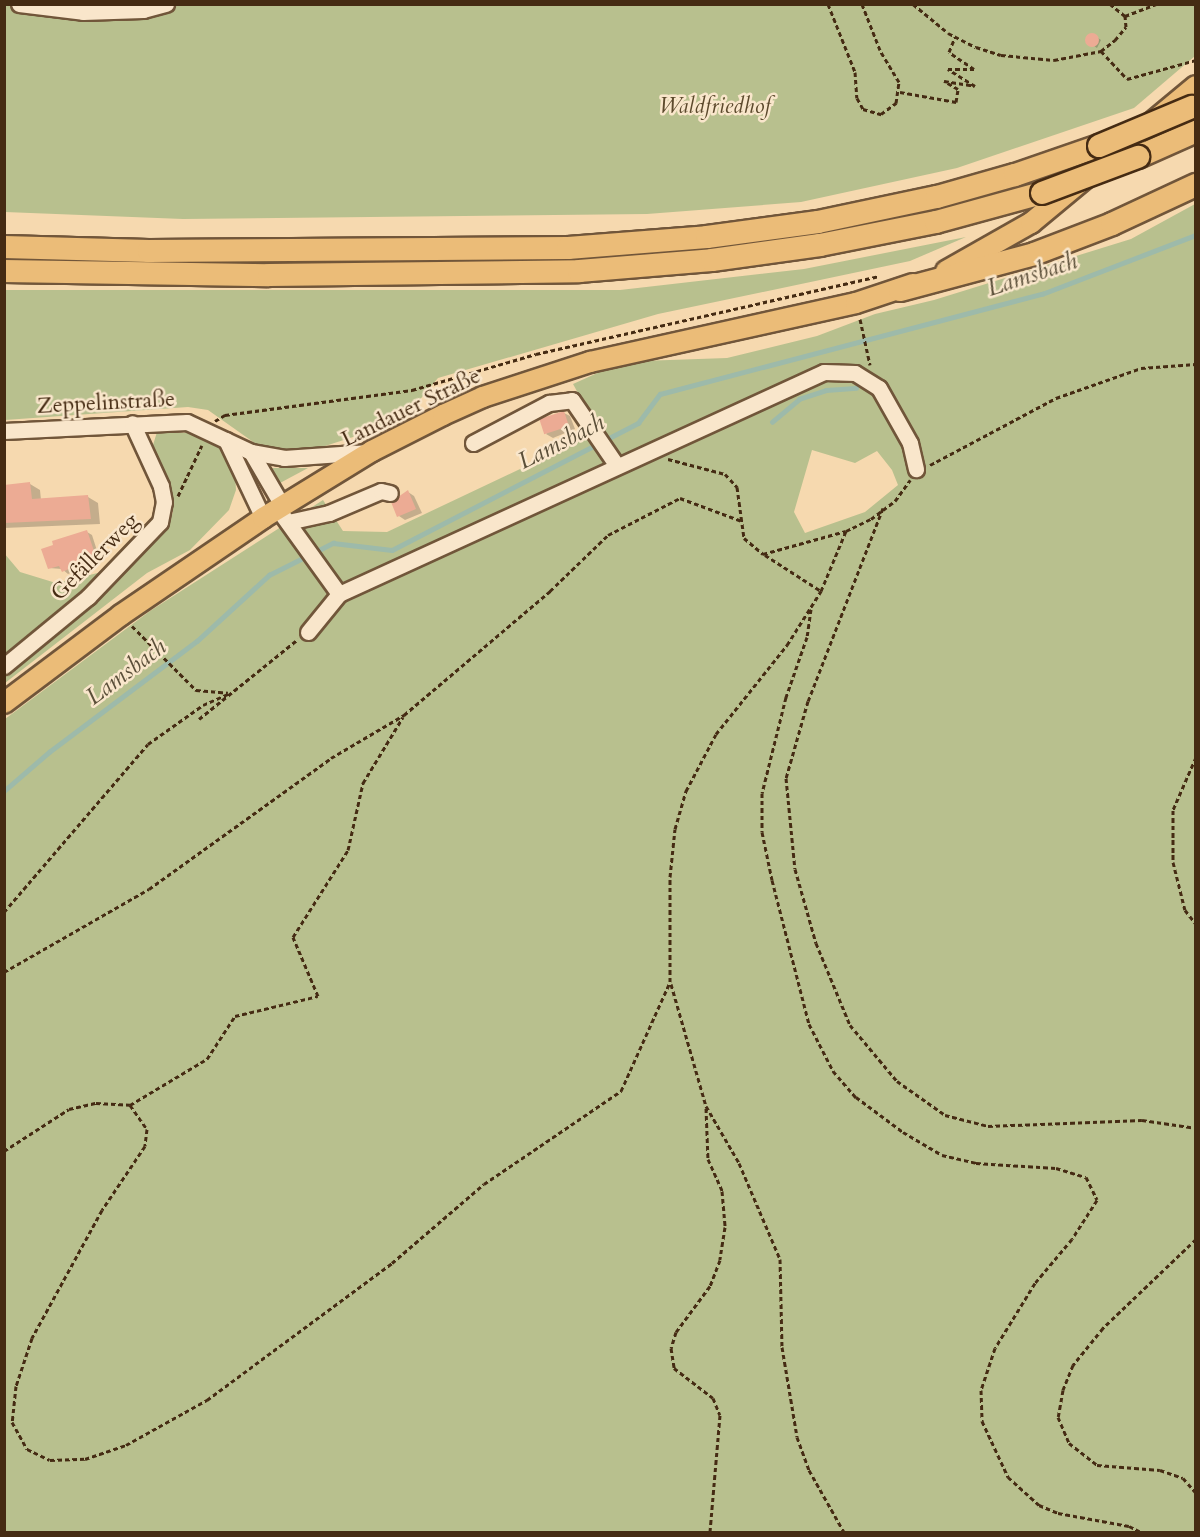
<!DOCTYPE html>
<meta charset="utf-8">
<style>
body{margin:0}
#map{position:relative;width:1200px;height:1537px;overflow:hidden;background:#f6d9af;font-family:Cardo,serif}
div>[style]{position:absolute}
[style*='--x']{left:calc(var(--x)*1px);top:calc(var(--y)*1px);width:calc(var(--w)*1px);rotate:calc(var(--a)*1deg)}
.green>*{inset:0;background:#b8c08e}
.shadow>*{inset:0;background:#0003}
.stream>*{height:4.5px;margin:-2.25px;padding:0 2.25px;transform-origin:2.25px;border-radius:2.25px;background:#9dbaaa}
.building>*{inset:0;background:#ecab94;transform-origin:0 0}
.round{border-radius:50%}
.path>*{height:3px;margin-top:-1.5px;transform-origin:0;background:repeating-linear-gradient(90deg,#452b13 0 4.5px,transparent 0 7.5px)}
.roads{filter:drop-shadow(2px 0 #71563a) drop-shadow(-2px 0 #71563a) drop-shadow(0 2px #71563a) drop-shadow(0 -2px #71563a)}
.minor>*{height:15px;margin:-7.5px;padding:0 7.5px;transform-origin:7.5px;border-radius:7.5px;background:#f9e6cb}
.major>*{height:20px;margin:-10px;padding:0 10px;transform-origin:10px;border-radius:10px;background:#ebbc78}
.highway>*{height:22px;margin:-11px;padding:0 11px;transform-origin:11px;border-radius:11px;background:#ebbc78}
.bridges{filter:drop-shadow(2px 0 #452b13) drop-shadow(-2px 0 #452b13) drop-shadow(0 2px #452b13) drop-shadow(0 -2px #452b13)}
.highway-bridge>*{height:22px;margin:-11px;padding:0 11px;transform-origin:11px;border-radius:11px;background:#ebbc78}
span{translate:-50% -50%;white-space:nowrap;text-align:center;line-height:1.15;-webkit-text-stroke:5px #f9e6cb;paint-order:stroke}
.park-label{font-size:22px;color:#5c492c;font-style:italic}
.street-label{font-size:22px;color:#452b13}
.water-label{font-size:24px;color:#5b4f39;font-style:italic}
.frame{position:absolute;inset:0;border:6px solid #452b13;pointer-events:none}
</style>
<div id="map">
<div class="green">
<div style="clip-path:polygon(5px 5px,1195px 5px,1195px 56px,1134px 108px,957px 168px,801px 202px,647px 214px,183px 219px,5px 212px)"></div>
<div style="clip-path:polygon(evenodd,1195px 204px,1195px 1532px,5px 1532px,5px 719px,150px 611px,323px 500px,343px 531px,387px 532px,577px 442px,595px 424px,573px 384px,604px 370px,641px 361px,727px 358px,817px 336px,875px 314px,934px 300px,1131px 239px,1195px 204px,812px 450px,855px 463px,877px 451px,892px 470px,898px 485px,865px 512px,805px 533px,794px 512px,812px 450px)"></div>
<div style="clip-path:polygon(966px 237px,910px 261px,658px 314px,438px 378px,407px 415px,378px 429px,325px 446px,294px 450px,259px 446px,208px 410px,188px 407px,5px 420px,5px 290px,620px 290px,804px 269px)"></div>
<div style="clip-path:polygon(157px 432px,192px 433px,218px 445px,235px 472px,236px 490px,229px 510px,190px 550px,147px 573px,5px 683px,4px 553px,20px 572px,56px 583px,131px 565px,165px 532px,173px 512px,167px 477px,153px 445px)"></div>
<div style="clip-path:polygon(272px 468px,308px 468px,280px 483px)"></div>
</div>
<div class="shadow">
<div style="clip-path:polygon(1093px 35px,1101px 40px,1097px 48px,1087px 41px)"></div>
<div style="clip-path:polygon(564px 413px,570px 416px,575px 429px,553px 438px,546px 434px)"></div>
<div style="clip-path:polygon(30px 484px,40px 490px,41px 500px,88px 497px,98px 503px,100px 524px,4px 528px,4px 486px)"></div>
<div style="clip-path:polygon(408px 492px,414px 496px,422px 513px,405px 520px,399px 516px)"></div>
<div style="clip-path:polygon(87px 532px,92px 535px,100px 560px,68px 574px,62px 569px,49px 568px)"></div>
</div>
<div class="stream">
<div style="--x:772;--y:422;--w:35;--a:-40"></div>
<div style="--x:799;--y:399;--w:28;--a:-18"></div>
<div style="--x:826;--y:390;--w:30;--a:-4"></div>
<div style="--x:4;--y:791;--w:60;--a:-40.9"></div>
<div style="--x:49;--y:752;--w:185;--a:-36.9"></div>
<div style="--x:197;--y:641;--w:98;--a:-42.5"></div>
<div style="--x:269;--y:575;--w:72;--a:-26.6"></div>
<div style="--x:333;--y:543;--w:59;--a:6.8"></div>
<div style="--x:392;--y:550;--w:277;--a:-27.3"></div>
<div style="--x:638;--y:423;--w:36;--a:-53"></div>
<div style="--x:660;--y:394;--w:395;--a:-14.7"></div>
<div style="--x:1042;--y:294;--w:165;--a:-21"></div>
</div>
<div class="building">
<div class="round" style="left:1085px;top:33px;width:14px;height:14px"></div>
<div style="left:564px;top:411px;width:16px;height:26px;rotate:72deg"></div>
<div style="clip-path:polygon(30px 482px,32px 499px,88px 495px,91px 519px,4px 523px,4px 485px)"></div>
<div style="clip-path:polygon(408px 490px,416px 509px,397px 517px,391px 502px)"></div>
<div style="clip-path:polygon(87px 530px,96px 557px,62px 572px,59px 566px,48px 569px,41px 549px,53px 545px,52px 541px)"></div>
</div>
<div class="path">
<div style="--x:593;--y:4;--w:29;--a:0"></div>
<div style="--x:828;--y:4;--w:73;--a:68.3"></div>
<div style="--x:855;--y:72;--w:26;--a:86"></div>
<div style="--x:857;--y:98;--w:13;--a:61"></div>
<div style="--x:863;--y:109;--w:19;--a:16"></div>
<div style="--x:881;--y:114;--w:19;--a:-36"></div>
<div style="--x:896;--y:103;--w:21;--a:-82"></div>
<div style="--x:899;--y:82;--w:37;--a:-121"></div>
<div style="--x:880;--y:50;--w:49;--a:-111.4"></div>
<div style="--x:913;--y:4;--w:45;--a:39.6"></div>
<div style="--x:948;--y:33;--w:31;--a:27"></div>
<div style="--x:976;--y:47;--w:26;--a:18"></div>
<div style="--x:1001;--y:55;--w:53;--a:5.4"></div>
<div style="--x:1054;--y:60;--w:48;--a:-10.8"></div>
<div style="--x:1101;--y:51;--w:18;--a:-38"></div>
<div style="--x:1115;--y:40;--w:17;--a:-50"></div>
<div style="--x:1126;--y:27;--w:11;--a:-95"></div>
<div style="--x:1125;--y:16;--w:19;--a:-141"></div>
<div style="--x:1125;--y:16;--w:34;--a:-21"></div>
<div style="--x:1101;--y:51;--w:38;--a:47"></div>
<div style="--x:1127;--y:79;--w:72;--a:-15.4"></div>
<div style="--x:900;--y:92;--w:57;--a:10.1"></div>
<div style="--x:956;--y:102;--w:13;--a:-81"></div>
<div style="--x:958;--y:89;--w:16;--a:-150"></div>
<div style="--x:944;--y:81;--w:31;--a:9"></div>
<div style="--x:975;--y:86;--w:32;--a:-148"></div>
<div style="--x:948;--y:69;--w:26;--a:0"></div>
<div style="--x:974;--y:69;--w:30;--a:-146"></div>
<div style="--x:949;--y:52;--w:16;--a:-68"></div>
<div style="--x:860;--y:319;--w:47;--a:77.7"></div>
<div style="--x:215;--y:421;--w:12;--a:-31"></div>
<div style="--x:225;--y:415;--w:189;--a:-7.6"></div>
<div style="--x:412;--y:390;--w:129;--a:-16.2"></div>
<div style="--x:536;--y:354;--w:351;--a:-12.8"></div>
<div style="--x:668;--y:459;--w:59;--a:14.7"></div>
<div style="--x:725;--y:474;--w:18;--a:47"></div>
<div style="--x:737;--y:487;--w:51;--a:82.2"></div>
<div style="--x:744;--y:538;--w:25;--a:40"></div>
<div style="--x:763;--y:554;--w:86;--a:-15.5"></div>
<div style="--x:846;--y:531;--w:28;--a:-26"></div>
<div style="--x:871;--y:519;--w:30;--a:-37"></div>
<div style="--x:895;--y:501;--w:26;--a:-54"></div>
<div style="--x:930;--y:465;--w:143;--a:-28"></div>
<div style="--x:1056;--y:398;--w:90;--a:-19.4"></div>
<div style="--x:1141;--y:368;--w:55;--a:-4.2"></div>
<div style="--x:178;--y:496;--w:56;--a:-64.8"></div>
<div style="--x:883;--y:508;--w:207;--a:111.2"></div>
<div style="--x:808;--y:701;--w:80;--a:105.9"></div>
<div style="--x:786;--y:778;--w:91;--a:84.4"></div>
<div style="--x:795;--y:869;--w:77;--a:74.2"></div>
<div style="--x:816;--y:943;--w:89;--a:67.5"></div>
<div style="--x:850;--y:1025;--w:73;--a:50"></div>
<div style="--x:897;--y:1081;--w:59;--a:35.3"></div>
<div style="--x:945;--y:1115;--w:44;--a:14.3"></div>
<div style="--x:988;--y:1126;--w:154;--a:-2.2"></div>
<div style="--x:1142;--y:1120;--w:55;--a:8.4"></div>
<div style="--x:765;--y:555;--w:67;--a:32.7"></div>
<div style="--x:811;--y:609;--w:28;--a:98"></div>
<div style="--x:807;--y:637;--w:64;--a:109.3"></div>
<div style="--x:786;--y:697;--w:99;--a:104"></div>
<div style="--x:762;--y:793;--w:39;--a:90"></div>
<div style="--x:762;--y:832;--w:49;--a:78.2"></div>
<div style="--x:772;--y:880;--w:149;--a:75.6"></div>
<div style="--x:809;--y:1024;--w:53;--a:62.9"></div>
<div style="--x:833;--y:1071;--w:35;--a:49"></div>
<div style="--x:856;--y:1097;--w:59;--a:36.7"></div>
<div style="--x:903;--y:1132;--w:45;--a:30.5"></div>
<div style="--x:942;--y:1155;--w:35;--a:13"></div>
<div style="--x:976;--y:1163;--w:80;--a:3.6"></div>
<div style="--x:1056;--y:1168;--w:31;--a:17"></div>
<div style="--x:1086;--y:1177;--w:25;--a:64"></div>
<div style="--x:1097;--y:1200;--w:46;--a:122.7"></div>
<div style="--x:1072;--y:1239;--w:57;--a:130.1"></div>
<div style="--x:1035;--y:1283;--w:76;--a:121.6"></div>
<div style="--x:995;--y:1348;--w:44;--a:108.4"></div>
<div style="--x:981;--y:1390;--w:31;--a:88"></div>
<div style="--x:982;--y:1421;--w:62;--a:65.1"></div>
<div style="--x:1008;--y:1477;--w:42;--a:42.1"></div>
<div style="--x:1039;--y:1505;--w:21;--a:23"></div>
<div style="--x:1058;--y:1513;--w:72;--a:10.4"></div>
<div style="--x:1129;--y:1526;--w:13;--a:27"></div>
<div style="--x:132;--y:626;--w:91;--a:45"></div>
<div style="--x:196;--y:690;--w:32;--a:5"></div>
<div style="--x:199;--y:719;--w:127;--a:-38.9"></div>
<div style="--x:1196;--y:757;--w:58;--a:113.5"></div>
<div style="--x:1173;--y:810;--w:52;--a:90"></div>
<div style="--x:1173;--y:862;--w:49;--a:76"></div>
<div style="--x:1185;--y:910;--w:18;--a:52"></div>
<div style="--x:4;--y:912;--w:221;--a:-49.4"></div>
<div style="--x:148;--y:744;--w:67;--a:-35.3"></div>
<div style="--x:203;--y:705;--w:30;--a:-24"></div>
<div style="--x:4;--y:972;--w:167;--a:-29.8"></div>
<div style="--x:149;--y:889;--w:224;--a:-35.7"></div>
<div style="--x:331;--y:758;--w:85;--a:-30.5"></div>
<div style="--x:404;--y:715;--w:192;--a:-40.3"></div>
<div style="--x:550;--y:591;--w:81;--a:-44"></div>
<div style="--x:608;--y:535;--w:81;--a:-27.2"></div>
<div style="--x:680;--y:498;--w:66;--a:20.4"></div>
<div style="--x:671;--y:984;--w:127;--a:74"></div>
<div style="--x:706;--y:1106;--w:66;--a:59.9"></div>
<div style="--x:739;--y:1163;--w:104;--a:66.9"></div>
<div style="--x:780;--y:1259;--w:88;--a:88.7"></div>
<div style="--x:782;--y:1347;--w:91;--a:80.5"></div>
<div style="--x:797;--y:1437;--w:35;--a:70"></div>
<div style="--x:809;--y:1470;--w:71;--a:60.6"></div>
<div style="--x:130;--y:1105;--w:90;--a:-30.9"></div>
<div style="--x:207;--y:1059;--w:51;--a:-56.9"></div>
<div style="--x:235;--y:1016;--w:85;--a:-13.5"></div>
<div style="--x:318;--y:996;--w:64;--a:-113"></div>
<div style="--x:293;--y:937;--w:103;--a:-57.7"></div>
<div style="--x:348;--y:850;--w:69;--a:-77.4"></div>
<div style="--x:363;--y:783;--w:77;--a:-58.8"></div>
<div style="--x:706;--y:1108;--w:51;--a:87.8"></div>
<div style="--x:708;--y:1159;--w:35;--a:66"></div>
<div style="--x:722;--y:1191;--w:36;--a:85"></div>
<div style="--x:725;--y:1227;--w:33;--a:99"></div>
<div style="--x:720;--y:1260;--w:28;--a:111"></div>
<div style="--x:710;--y:1286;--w:57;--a:126.5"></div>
<div style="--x:676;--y:1332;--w:17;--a:107"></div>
<div style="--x:671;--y:1348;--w:20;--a:81"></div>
<div style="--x:674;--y:1368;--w:49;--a:37.6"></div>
<div style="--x:713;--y:1398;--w:18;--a:68"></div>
<div style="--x:720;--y:1415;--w:117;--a:94.9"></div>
<div style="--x:4;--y:1151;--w:77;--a:-32.9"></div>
<div style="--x:69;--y:1109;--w:28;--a:-13"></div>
<div style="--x:96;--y:1103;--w:34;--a:3"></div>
<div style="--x:130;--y:1105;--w:29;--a:55"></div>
<div style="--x:147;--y:1129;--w:17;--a:97"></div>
<div style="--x:145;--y:1146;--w:77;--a:123.9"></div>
<div style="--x:102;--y:1210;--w:146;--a:118.7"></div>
<div style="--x:32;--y:1338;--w:51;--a:108.4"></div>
<div style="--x:16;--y:1386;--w:36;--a:96"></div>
<div style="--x:12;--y:1422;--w:31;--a:61"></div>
<div style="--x:27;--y:1449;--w:25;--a:26"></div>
<div style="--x:50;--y:1460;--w:35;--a:-2"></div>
<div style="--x:85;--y:1459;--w:43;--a:-18.9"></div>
<div style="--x:126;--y:1445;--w:93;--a:-29.1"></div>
<div style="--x:207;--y:1400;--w:230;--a:-36.5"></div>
<div style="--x:392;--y:1263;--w:121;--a:-40.7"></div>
<div style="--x:484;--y:1184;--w:166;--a:-34.2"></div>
<div style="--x:621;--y:1091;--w:120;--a:-65.8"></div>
<div style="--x:670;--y:982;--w:105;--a:-90"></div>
<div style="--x:670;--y:877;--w:48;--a:-84.1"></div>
<div style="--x:675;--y:829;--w:40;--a:-74"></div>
<div style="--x:686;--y:791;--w:64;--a:-62.2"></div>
<div style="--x:716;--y:734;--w:114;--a:-51.4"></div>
<div style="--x:787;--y:645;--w:64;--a:-57.8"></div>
<div style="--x:821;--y:591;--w:65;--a:-67.4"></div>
<div style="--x:1196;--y:1239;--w:129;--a:136.3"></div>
<div style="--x:1103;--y:1328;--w:48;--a:129"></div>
<div style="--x:1073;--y:1365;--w:27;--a:112"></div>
<div style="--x:1063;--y:1390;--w:27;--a:100"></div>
<div style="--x:1058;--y:1417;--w:28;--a:67"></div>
<div style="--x:1069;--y:1443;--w:36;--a:38"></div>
<div style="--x:1097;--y:1465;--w:63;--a:4.5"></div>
<div style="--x:1160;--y:1470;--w:24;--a:19"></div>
<div style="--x:1183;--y:1478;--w:20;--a:49"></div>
</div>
<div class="roads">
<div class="minor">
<div style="--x:19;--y:4;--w:64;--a:7.1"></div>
<div style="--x:83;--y:12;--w:60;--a:-1.9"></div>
<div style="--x:143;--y:10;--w:24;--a:-15"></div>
<div style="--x:4;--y:431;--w:183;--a:-2.8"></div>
<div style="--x:187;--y:422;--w:71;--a:25.1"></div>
<div style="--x:251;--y:452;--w:34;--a:10"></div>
<div style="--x:284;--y:458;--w:85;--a:-4"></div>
<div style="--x:226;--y:440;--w:86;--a:64.6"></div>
<div style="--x:473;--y:443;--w:86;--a:-27.8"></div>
<div style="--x:549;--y:403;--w:23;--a:-7"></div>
<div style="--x:572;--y:400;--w:80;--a:55.7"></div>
<div style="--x:251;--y:452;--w:61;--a:59.7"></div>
<div style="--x:283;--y:516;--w:96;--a:54.3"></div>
<div style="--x:288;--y:522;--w:42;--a:-12.4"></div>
<div style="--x:329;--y:513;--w:56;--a:-22.9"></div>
<div style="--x:381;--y:491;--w:9;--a:13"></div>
<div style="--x:308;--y:632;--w:49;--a:-50.8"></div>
<div style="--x:339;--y:594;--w:533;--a:-24.6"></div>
<div style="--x:824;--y:372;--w:31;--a:2"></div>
<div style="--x:855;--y:373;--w:28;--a:32"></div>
<div style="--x:879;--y:388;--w:63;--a:60.6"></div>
<div style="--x:910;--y:443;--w:27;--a:77"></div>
<div style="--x:4;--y:666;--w:109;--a:-39.4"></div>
<div style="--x:88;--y:597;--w:104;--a:-46.2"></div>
<div style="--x:160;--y:522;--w:20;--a:-79"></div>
<div style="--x:164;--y:502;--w:16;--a:-101"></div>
<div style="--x:161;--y:486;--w:69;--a:-114.7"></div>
</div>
<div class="major">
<div style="--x:946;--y:271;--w:98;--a:-29.5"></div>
<div style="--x:1031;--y:223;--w:214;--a:-39.7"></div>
<div style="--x:4;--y:703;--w:146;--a:-36.9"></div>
<div style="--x:121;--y:615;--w:172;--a:-34.3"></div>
<div style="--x:263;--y:518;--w:128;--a:-31.6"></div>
<div style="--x:372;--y:451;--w:80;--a:-26.9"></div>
<div style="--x:443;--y:415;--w:44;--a:-24.2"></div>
<div style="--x:483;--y:397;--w:113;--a:-18.1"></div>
<div style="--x:590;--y:362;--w:272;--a:-12.5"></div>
<div style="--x:856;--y:303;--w:60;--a:-18.4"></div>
</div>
<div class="highway">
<div style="--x:1138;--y:157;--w:64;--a:-24.1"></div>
<div style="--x:4;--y:247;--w:145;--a:1.6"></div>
<div style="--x:149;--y:251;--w:419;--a:-0.4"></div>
<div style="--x:568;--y:248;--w:139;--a:-4.5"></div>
<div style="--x:707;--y:237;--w:112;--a:-7.7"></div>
<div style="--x:818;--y:222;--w:122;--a:-11.9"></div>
<div style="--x:937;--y:197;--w:81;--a:-15.8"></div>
<div style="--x:1015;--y:175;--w:89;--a:-19"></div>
<div style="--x:4;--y:271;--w:265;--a:0.9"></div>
<div style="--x:269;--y:275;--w:310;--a:-0.7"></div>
<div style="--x:579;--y:271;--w:133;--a:-4.7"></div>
<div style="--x:712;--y:260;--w:109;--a:-7.9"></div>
<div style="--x:820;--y:245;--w:118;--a:-11.2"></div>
<div style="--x:936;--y:222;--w:110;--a:-15.3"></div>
<div style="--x:900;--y:290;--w:139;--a:-15"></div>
<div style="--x:1034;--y:254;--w:84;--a:-21"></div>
<div style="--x:1112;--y:224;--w:93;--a:-24.9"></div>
</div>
</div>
<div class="bridges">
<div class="highway-bridge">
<div style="--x:1099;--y:146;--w:101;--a:-22.8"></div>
<div style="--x:1042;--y:193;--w:103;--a:-20.6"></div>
</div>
</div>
<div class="park-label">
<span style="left:715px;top:107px">Waldfriedhof</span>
</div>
<div class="street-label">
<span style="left:106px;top:403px;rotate:-3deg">Zeppelinstraße</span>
<span style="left:411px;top:408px;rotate:-26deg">Landauer Straße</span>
<span style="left:95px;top:557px;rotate:-45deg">Gefällerweg</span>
</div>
<div class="water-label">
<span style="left:1032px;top:275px;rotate:-18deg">Lamsbach</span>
<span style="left:561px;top:442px;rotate:-27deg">Lamsbach</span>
<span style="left:126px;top:672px;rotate:-37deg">Lamsbach</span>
</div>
<div class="frame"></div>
</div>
